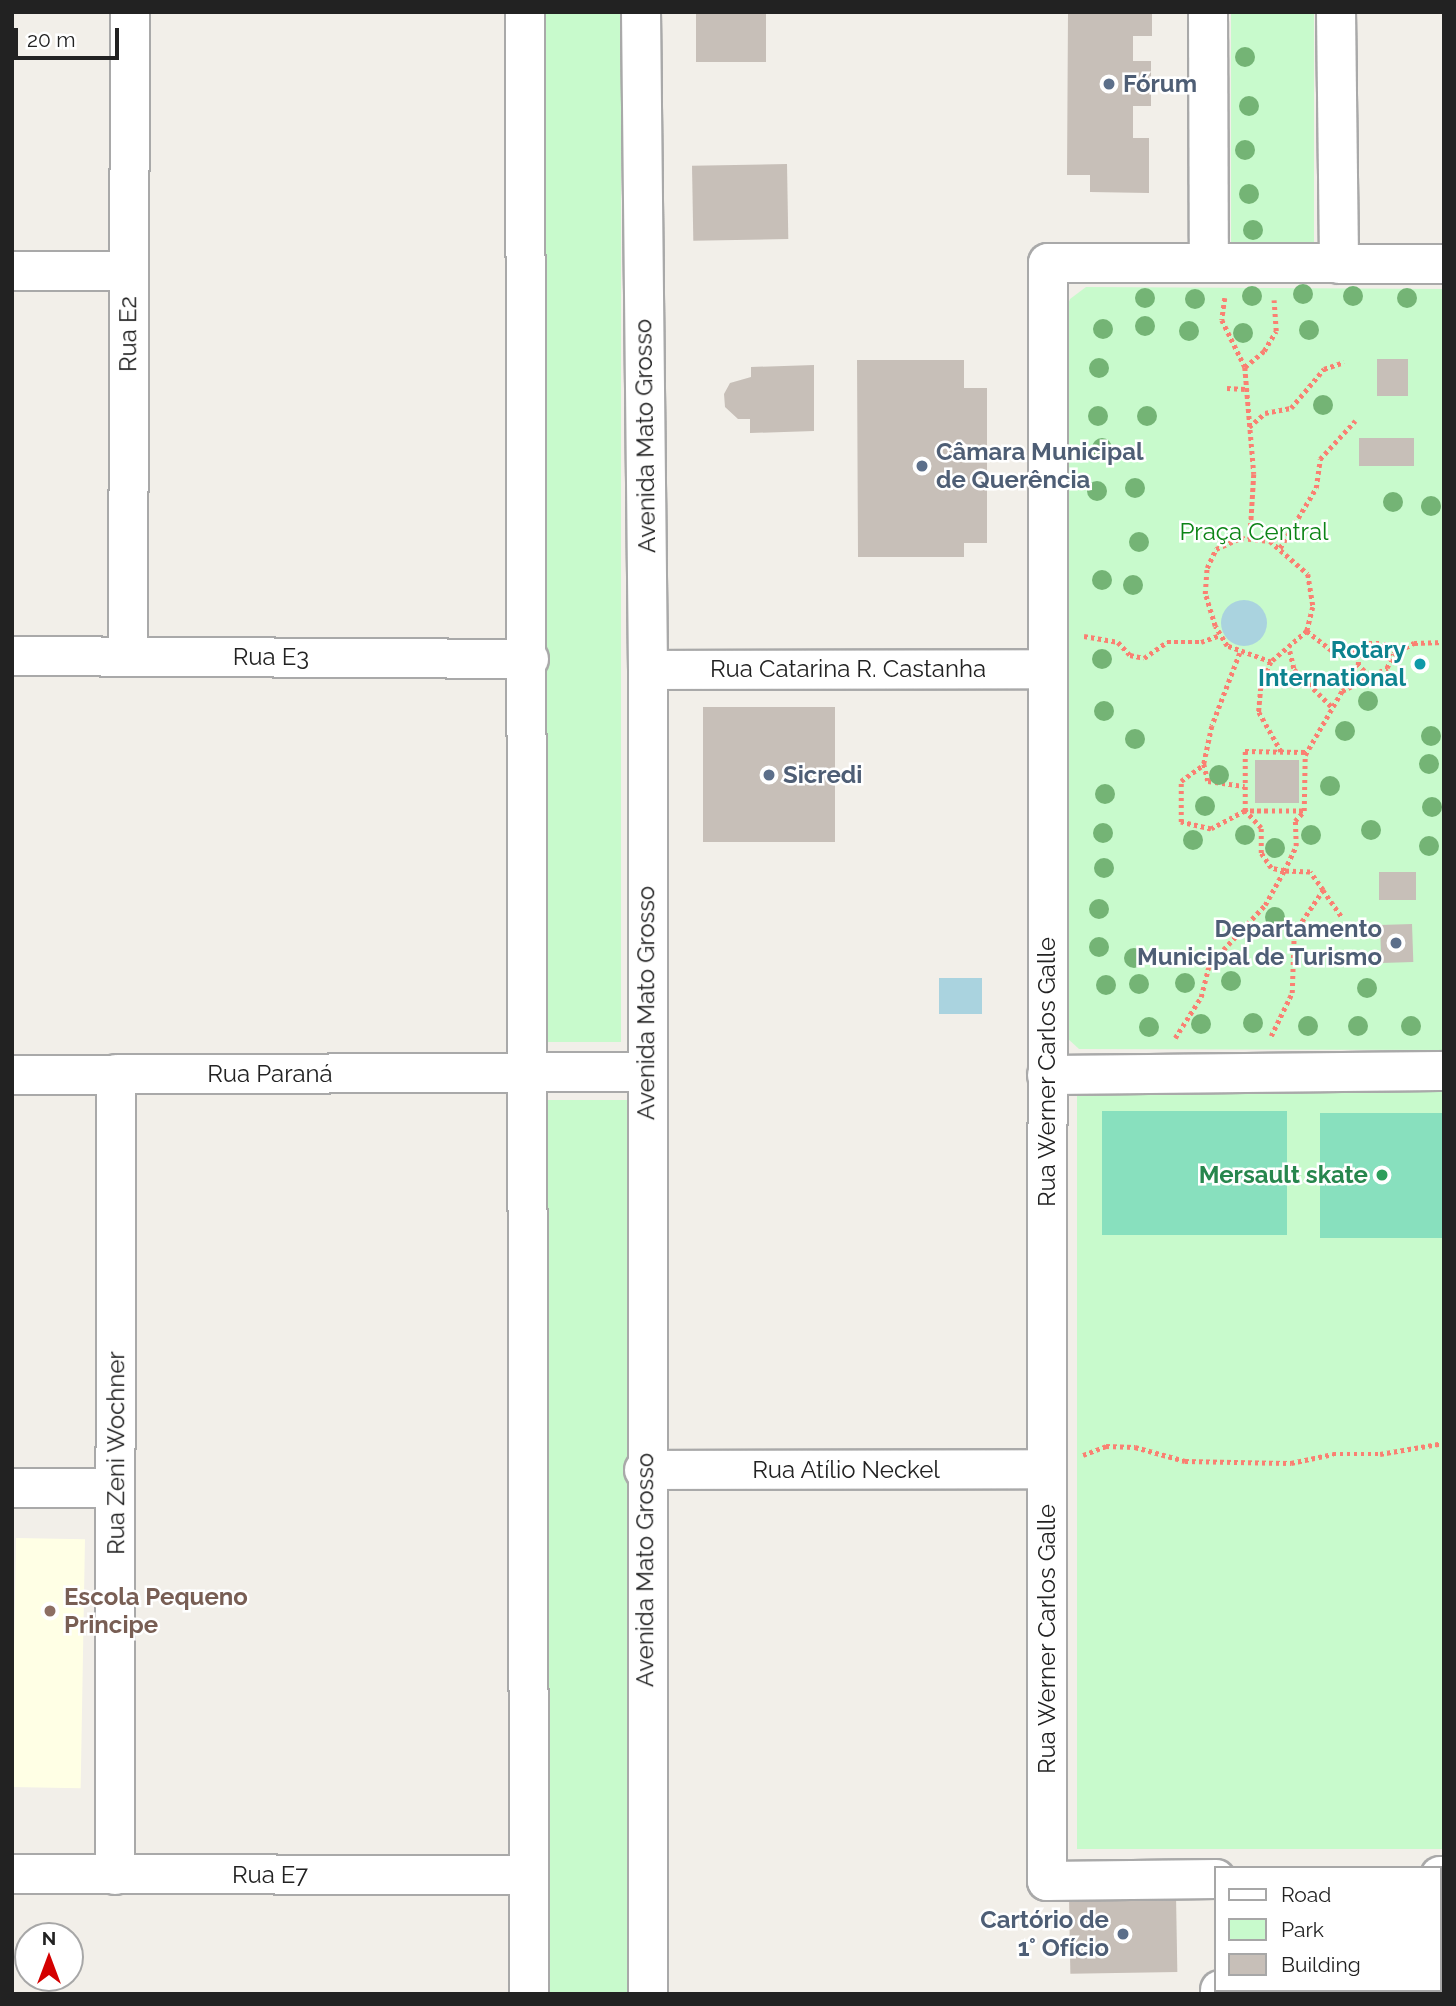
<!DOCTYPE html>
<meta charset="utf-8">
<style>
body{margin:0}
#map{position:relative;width:1456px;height:2006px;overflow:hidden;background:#f2efe9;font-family:Raleway,sans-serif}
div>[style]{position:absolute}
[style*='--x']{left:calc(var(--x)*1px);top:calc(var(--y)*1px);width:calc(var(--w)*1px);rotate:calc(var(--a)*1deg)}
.education>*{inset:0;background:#ffffe5;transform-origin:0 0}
.park>*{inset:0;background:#c8facc;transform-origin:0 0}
.pitch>*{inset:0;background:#88e0be;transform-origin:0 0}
.water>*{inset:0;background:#aad3df;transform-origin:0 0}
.round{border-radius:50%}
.building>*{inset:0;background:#c7bfb8;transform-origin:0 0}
.path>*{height:4.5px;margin-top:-2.25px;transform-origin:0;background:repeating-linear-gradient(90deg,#fa8072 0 3.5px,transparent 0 7px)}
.roads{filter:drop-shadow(2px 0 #a9a9a9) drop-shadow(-2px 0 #a9a9a9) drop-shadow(0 2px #a9a9a9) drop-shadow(0 -2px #a9a9a9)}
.minor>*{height:38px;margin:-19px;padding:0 19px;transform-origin:19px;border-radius:19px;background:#fff}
.trees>*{width:20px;height:20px;margin:-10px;border-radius:50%;background:#74b475}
.dots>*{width:19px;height:19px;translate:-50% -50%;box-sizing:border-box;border:4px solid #fff;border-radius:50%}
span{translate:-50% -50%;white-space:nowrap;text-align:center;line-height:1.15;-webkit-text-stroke:5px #fff;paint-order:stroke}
.service-label{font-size:24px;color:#4e5e75;font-weight:700}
.left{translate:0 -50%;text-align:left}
.right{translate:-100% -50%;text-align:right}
.street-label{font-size:24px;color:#222}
.park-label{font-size:24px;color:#0c8416}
.culture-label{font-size:24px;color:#0d838f;font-weight:700}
.leisure-label{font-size:24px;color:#27864d;font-weight:700}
.education-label{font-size:24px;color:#785e54;font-weight:700}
.frame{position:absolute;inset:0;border:14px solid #222;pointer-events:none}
.legend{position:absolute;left:1214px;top:1866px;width:228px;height:126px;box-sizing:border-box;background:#fff;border:2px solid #a7a7a7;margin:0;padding:9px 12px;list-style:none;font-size:21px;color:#222}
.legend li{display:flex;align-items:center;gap:14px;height:35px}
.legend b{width:35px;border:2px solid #a7a7a7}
.north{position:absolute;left:14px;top:1922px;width:70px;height:70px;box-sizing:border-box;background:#fff;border:2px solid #a7a7a7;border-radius:50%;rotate:0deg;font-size:19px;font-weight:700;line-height:28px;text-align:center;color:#222}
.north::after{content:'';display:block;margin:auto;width:24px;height:32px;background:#d40000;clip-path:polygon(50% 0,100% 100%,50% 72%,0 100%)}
.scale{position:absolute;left:14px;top:28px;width:105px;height:32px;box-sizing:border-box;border:4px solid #222;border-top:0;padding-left:9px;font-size:21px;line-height:24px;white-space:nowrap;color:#222;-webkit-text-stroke:5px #fff;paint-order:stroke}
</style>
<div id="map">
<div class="education">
<div style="left:16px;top:1538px;width:69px;height:249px;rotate:1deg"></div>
</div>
<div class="park">
<div style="left:544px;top:12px;width:77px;height:1030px"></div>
<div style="left:1231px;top:12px;width:83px;height:236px"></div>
<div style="clip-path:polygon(1086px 287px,1444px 289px,1444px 1050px,1079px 1049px,1066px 1037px,1062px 320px,1070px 299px)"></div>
<div style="left:1077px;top:1087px;width:367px;height:762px"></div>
<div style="left:547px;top:1100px;width:80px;height:894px"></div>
</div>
<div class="pitch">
<div style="left:1102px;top:1111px;width:185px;height:124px"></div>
<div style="left:1320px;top:1113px;width:124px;height:125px"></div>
</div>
<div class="water">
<div class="round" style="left:1221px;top:600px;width:46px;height:46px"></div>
<div style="left:939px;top:978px;width:43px;height:36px"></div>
</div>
<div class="building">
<div style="left:696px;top:12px;width:70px;height:50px"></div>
<div style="clip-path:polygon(1068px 12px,1152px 12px,1152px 36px,1133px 36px,1133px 61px,1151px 61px,1151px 106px,1133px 106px,1133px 138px,1149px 138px,1149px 193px,1090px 192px,1090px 175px,1067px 175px)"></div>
<div style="left:787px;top:164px;width:75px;height:95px;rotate:89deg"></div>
<div style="left:1377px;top:359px;width:31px;height:37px"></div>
<div style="clip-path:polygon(857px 360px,964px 360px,964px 388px,987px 388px,987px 543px,964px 543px,964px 557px,858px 557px)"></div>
<div style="clip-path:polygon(814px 365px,814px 431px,750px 433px,750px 419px,738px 419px,725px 407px,724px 394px,730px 383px,751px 377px,751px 367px)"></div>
<div style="left:1359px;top:438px;width:55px;height:28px"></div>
<div style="left:703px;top:707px;width:132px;height:135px"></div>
<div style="left:1255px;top:760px;width:44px;height:43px"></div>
<div style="left:1379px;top:872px;width:37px;height:28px"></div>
<div style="left:1412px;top:924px;width:38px;height:32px;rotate:88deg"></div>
<div style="left:1176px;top:1895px;width:77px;height:107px;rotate:89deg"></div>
</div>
<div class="path">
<div style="--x:1225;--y:298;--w:22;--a:98"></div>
<div style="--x:1222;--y:320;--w:52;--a:63.9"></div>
<div style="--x:1245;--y:367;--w:107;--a:85.2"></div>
<div style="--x:1254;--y:474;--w:65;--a:93.5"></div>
<div style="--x:1245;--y:367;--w:25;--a:-40"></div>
<div style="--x:1264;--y:351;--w:23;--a:-59"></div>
<div style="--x:1276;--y:331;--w:31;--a:-94"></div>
<div style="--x:1227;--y:388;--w:18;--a:3"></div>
<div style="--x:1249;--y:427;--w:21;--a:-41"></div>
<div style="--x:1265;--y:413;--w:26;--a:-11"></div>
<div style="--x:1291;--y:408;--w:51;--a:-49.8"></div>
<div style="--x:1324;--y:369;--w:21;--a:-19"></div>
<div style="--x:1280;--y:548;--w:70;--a:-59"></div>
<div style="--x:1316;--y:488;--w:29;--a:-82"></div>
<div style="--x:1320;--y:459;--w:52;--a:-47.4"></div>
<div style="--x:1307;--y:631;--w:31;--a:38"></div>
<div style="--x:1331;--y:650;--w:28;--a:4"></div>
<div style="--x:1084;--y:636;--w:35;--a:10"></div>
<div style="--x:1118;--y:642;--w:18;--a:47"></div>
<div style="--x:1130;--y:655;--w:14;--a:12"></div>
<div style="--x:1144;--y:658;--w:28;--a:-35"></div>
<div style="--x:1167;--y:642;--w:34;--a:0"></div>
<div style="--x:1201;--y:642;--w:20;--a:-20"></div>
<div style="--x:1290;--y:651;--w:18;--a:77"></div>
<div style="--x:1294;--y:669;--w:54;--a:45"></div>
<div style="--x:1240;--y:653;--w:78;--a:111"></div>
<div style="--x:1212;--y:726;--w:39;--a:102"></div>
<div style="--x:1204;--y:764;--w:17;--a:77"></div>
<div style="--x:1208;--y:781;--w:37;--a:8"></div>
<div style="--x:1271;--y:662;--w:47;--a:-160"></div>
<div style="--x:1227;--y:646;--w:23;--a:-121"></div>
<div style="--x:1215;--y:626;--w:34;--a:-107"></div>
<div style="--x:1205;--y:594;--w:26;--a:-86"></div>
<div style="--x:1207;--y:568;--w:21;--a:-65"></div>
<div style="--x:1216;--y:549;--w:27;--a:-24"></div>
<div style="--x:1241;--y:538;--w:29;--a:6"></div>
<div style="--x:1270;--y:541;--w:50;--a:41"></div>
<div style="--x:1308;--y:574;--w:33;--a:81"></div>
<div style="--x:1313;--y:607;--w:25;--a:104"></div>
<div style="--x:1307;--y:631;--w:48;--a:139.3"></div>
<div style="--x:1271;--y:662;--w:27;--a:112"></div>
<div style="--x:1261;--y:687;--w:25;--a:95"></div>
<div style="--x:1259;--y:712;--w:45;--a:60.6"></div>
<div style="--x:1369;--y:676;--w:16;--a:-135"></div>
<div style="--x:1358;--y:665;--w:13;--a:-86"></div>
<div style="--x:1359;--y:652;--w:13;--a:-42"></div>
<div style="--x:1369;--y:643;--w:14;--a:0"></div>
<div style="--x:1383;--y:643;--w:15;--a:48"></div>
<div style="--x:1303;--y:811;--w:58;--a:180"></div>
<div style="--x:1245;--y:811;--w:60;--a:-90"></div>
<div style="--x:1245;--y:751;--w:62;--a:0.9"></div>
<div style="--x:1323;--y:890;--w:33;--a:55"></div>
<div style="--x:1271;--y:1036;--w:48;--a:-64"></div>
<div style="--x:1292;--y:993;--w:60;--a:-88.1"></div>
<div style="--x:1294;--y:933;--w:52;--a:-56"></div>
<div style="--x:1323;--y:890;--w:22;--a:-126"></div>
<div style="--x:1310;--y:872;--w:26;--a:-178"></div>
<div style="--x:1284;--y:871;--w:28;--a:-64"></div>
<div style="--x:1296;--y:846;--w:25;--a:-92"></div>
<div style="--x:1295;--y:821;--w:13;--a:-48"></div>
<div style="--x:1304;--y:811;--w:56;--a:-89"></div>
<div style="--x:1305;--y:755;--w:74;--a:-60"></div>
<div style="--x:1342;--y:691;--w:51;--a:-27.1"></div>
<div style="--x:1387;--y:668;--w:15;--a:-67"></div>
<div style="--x:1393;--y:654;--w:24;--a:-28"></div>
<div style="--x:1414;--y:643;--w:30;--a:-2"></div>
<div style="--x:1175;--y:1038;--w:49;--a:-57.6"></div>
<div style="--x:1201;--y:997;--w:33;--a:-76"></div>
<div style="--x:1209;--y:965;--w:82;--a:-47"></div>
<div style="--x:1265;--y:905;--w:39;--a:-61"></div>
<div style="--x:1284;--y:871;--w:13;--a:-167"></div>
<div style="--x:1271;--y:868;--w:18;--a:-124"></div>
<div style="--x:1261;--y:853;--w:25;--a:-90"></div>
<div style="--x:1261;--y:828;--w:23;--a:-133"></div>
<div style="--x:1245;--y:811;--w:38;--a:152"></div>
<div style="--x:1211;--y:829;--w:31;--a:-167"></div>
<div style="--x:1181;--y:822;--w:41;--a:-90"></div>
<div style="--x:1181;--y:781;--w:29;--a:-36"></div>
<div style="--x:1083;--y:1455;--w:25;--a:-21"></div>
<div style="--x:1106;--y:1446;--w:29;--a:2"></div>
<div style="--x:1135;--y:1447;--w:52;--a:15.6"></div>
<div style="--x:1185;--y:1461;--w:106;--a:1.1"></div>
<div style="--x:1291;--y:1463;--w:43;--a:-12.1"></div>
<div style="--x:1333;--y:1454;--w:47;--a:0"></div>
<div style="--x:1380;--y:1454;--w:65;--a:-9.8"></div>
</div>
<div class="roads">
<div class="minor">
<div style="--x:525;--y:12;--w:1982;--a:89.88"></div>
<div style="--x:641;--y:12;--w:658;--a:89.39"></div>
<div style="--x:648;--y:670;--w:1324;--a:90"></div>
<div style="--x:1208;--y:12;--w:251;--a:89.8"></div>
<div style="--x:1336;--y:12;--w:252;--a:89.3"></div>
<div style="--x:12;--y:271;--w:116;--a:0"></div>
<div style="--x:12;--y:656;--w:517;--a:0.33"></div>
<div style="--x:128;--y:656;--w:644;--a:-89.82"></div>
<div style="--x:648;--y:670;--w:400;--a:-0.1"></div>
<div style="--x:12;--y:1075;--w:634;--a:-0.27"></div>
<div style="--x:1047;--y:1075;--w:397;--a:-0.6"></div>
<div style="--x:644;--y:1470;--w:403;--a:-0.1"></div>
<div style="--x:12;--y:1488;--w:103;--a:0"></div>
<div style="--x:12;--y:1874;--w:515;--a:0.11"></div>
<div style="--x:115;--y:1875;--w:801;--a:-89.93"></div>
<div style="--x:1440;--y:1876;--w:4;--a:0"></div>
<div style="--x:1216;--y:1879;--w:169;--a:179.3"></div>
<div style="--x:1047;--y:1881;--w:1618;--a:-89.96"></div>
<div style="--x:1048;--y:263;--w:396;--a:0.1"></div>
<div style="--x:1336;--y:1990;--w:4;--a:90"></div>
<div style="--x:1220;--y:1994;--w:4;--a:-90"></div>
</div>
</div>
<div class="trees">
<div style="left:1245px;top:57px"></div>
<div style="left:1249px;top:106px"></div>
<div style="left:1245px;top:150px"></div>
<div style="left:1249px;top:194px"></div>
<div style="left:1253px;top:230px"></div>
<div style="left:1303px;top:294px"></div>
<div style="left:1252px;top:296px"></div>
<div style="left:1353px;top:296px"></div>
<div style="left:1145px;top:298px"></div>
<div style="left:1407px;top:298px"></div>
<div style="left:1195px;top:299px"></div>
<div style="left:1145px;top:326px"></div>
<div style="left:1103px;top:329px"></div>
<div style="left:1309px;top:330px"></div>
<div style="left:1189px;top:331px"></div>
<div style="left:1243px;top:333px"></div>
<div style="left:1099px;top:368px"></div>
<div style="left:1323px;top:405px"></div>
<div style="left:1098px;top:416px"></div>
<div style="left:1147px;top:416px"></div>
<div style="left:1102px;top:448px"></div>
<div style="left:1135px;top:488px"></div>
<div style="left:1097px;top:491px"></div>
<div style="left:1393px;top:502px"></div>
<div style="left:1431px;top:506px"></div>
<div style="left:1139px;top:542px"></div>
<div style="left:1102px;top:580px"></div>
<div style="left:1133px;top:585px"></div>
<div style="left:1102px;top:659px"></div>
<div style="left:1368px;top:701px"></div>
<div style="left:1104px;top:711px"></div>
<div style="left:1345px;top:731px"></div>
<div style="left:1431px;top:736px"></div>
<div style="left:1135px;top:739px"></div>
<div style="left:1429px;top:764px"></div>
<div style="left:1219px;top:775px"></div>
<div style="left:1330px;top:786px"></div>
<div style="left:1105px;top:794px"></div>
<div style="left:1205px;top:806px"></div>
<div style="left:1432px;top:807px"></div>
<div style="left:1371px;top:830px"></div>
<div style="left:1103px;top:833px"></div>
<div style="left:1245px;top:835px"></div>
<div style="left:1311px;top:835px"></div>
<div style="left:1193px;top:840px"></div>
<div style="left:1429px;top:846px"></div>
<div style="left:1275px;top:848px"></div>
<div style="left:1104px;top:868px"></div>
<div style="left:1099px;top:909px"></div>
<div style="left:1275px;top:917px"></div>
<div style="left:1099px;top:947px"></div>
<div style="left:1134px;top:958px"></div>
<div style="left:1231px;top:981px"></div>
<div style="left:1185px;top:983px"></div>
<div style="left:1139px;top:984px"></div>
<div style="left:1106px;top:985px"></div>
<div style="left:1367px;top:988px"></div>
<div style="left:1253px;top:1023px"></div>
<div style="left:1201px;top:1024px"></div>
<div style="left:1308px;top:1026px"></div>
<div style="left:1358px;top:1026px"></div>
<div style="left:1411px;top:1026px"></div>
<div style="left:1149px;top:1027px"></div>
</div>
<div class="dots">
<div style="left:1109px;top:84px;background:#5c6f8a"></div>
<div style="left:922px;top:466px;background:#5c6f8a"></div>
<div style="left:1420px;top:664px;background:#0f9aa8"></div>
<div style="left:769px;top:775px;background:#5c6f8a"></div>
<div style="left:1396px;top:943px;background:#5c6f8a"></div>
<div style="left:1382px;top:1175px;background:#2e9e5b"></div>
<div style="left:50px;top:1611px;background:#8d6e63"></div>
<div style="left:1123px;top:1934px;background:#5c6f8a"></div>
</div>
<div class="service-label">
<span class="left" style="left:1123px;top:84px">Fórum</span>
<span class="left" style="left:936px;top:466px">Câmara Municipal<br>de Querência</span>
<span class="left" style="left:783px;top:775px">Sicredi</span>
<span class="right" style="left:1382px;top:943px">Departamento<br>Municipal de Turismo</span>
<span class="right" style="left:1109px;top:1934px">Cartório de<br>1° Ofício</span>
</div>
<div class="street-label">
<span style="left:128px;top:334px;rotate:-90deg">Rua E2</span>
<span style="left:645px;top:436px;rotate:-91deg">Avenida Mato Grosso</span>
<span style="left:271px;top:657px">Rua E3</span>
<span style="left:848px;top:669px">Rua Catarina R. Castanha</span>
<span style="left:646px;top:1003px;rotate:-90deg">Avenida Mato Grosso</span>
<span style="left:1047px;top:1072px;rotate:-90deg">Rua Werner Carlos Galle</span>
<span style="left:270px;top:1074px">Rua Paraná</span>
<span style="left:116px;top:1453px;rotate:-90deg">Rua Zeni Wochner</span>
<span style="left:846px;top:1470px">Rua Atílio Neckel</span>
<span style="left:645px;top:1570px;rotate:-90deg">Avenida Mato Grosso</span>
<span style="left:1047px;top:1639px;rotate:-90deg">Rua Werner Carlos Galle</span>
<span style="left:270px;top:1875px">Rua E7</span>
</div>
<div class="park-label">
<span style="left:1254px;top:532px">Praça Central</span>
</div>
<div class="culture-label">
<span class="right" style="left:1406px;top:664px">Rotary<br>International</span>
</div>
<div class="leisure-label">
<span class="right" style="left:1368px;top:1175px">Mersault skate</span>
</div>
<div class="education-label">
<span class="left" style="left:64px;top:1611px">Escola Pequeno<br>Principe</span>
</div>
<div class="frame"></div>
<ul class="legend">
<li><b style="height:9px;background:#fff"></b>Road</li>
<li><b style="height:19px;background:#c8facc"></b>Park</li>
<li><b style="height:19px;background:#c7bfb8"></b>Building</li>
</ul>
<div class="north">N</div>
<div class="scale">20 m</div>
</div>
